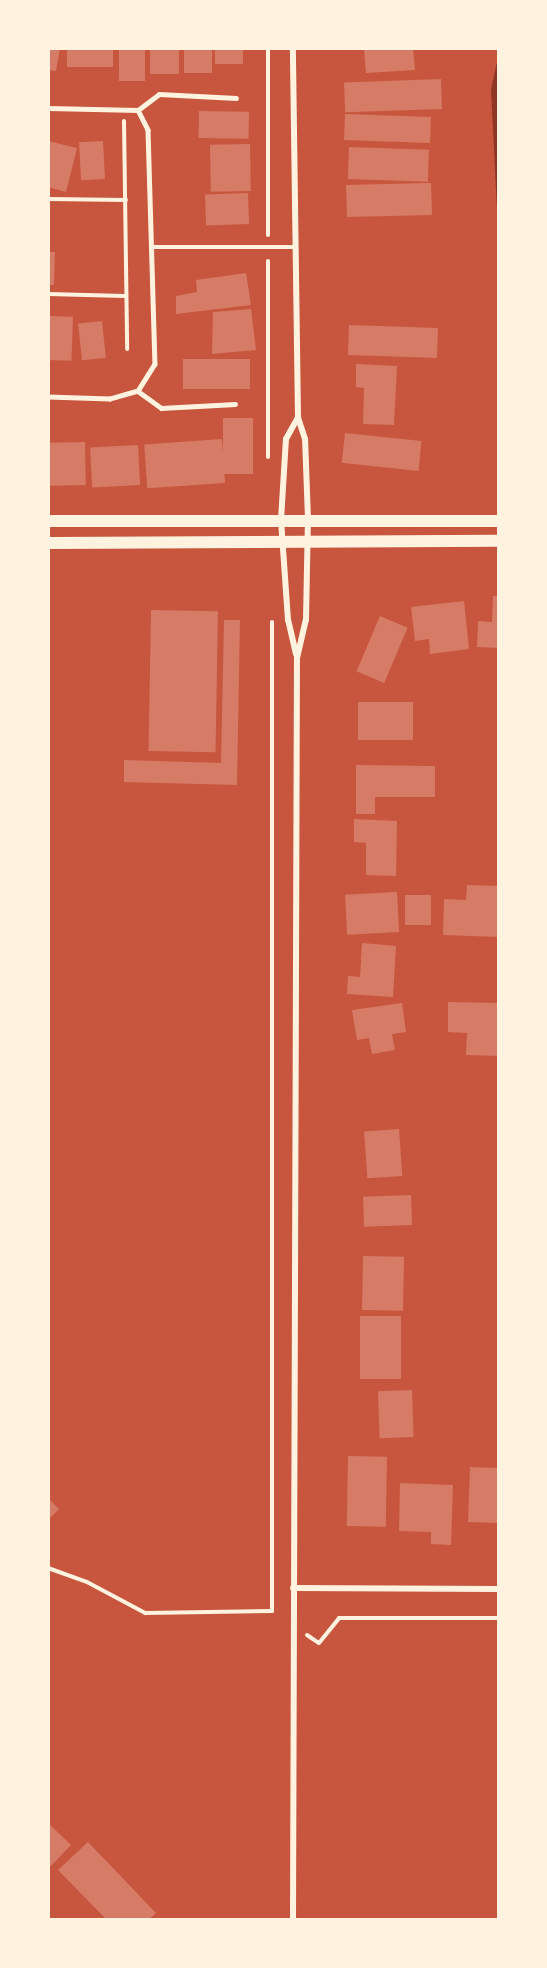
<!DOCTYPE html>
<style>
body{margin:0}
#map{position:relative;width:547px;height:1968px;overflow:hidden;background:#c8553d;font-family:Montserrat,sans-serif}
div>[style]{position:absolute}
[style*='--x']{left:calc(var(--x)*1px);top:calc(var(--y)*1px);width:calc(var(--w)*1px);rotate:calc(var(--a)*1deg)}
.water>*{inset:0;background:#8f3625}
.building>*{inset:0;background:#d67c66;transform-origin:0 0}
.path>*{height:4px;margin:-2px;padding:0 2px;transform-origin:2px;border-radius:2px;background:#fff3e0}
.service>*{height:4.5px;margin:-2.25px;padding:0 2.25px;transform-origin:2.25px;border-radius:2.25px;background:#fff3e0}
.minor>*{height:6px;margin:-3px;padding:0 3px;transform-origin:3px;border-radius:3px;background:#fff3e0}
.secondary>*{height:12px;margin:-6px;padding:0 6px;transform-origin:6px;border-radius:6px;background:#fff3e0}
span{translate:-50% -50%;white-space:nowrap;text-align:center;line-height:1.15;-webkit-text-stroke:6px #fff3e0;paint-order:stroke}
.frame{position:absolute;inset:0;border:50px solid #fff3e0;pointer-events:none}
</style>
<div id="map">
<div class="water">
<div style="clip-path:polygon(499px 53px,499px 251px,491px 89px)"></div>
</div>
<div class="building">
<div style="clip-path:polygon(48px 48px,60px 48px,56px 71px,48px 70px)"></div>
<div style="left:67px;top:48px;width:46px;height:19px"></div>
<div style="left:119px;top:48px;width:26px;height:33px"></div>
<div style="left:150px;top:48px;width:29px;height:26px"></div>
<div style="left:184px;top:48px;width:28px;height:25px"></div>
<div style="left:215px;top:48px;width:28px;height:16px"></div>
<div style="clip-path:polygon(364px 48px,413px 48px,415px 70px,366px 73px)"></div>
<div style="left:441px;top:79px;width:30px;height:97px;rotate:88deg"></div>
<div style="left:199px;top:111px;width:50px;height:27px;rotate:1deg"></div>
<div style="left:345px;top:114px;width:86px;height:26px;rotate:2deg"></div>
<div style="clip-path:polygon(48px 141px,77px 148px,66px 192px,48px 187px)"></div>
<div style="left:103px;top:141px;width:38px;height:24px;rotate:87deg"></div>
<div style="left:250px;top:144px;width:47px;height:40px;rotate:89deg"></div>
<div style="left:349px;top:147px;width:80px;height:32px;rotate:2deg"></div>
<div style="clip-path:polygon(427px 183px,431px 183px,432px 215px,347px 217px,346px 185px)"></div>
<div style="left:248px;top:193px;width:31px;height:43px;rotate:88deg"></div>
<div style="clip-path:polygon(48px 252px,55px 252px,54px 285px,48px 285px)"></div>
<div style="clip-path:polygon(246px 273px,251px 305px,176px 314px,176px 296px,197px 292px,196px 280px)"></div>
<div style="clip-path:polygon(251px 309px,256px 350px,212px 354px,213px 312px)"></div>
<div style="left:48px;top:316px;width:25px;height:44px;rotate:2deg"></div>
<div style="left:102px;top:321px;width:37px;height:24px;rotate:84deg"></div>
<div style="left:349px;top:325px;width:89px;height:30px;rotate:2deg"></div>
<div style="left:250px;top:359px;width:30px;height:67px;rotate:90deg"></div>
<div style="clip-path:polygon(356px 364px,397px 366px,394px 425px,363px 424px,364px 388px,356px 387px)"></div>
<div style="left:223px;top:418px;width:30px;height:56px"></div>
<div style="left:345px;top:433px;width:77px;height:30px;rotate:6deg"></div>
<div style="left:222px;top:439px;width:44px;height:78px;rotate:86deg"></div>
<div style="left:85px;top:442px;width:43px;height:37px;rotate:89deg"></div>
<div style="left:138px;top:445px;width:40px;height:48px;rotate:87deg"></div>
<div style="clip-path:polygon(493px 596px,499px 596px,499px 648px,477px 647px,478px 621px,492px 622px)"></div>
<div style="clip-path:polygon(464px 601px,469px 649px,430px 654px,429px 639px,415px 641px,411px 607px)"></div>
<div style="left:151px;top:610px;width:67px;height:141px;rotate:1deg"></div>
<div style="left:380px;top:616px;width:30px;height:60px;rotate:23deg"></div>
<div style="clip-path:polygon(224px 620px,240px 620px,237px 785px,124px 782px,124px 760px,221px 763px)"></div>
<div style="left:358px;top:702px;width:55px;height:38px"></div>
<div style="clip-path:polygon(356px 765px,435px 766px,435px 797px,375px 797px,375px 814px,356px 814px)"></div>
<div style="clip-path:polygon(354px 819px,397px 821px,396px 876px,366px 875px,366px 843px,354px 842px)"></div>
<div style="clip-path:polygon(467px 885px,499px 886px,499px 937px,443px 935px,444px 899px,466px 900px)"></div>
<div style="left:397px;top:892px;width:40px;height:52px;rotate:87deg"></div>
<div style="left:405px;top:895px;width:26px;height:30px"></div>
<div style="clip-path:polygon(362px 943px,396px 946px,393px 997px,347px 994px,348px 976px,360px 977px)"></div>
<div style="clip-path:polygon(448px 1002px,499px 1003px,499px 1056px,466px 1055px,467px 1033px,448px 1032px)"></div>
<div style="clip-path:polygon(402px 1003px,406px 1032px,392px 1034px,395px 1050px,372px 1054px,369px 1038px,357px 1040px,352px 1010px)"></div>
<div style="left:399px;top:1129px;width:47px;height:35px;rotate:86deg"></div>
<div style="left:411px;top:1195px;width:30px;height:48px;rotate:88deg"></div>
<div style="left:363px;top:1256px;width:41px;height:54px;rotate:1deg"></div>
<div style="left:360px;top:1316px;width:41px;height:63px"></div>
<div style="left:412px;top:1390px;width:47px;height:34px;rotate:88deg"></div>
<div style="left:348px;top:1456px;width:39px;height:70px;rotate:1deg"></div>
<div style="left:470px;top:1467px;width:29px;height:55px;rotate:2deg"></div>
<div style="clip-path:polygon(400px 1483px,453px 1485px,451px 1545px,431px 1544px,431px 1532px,399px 1531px)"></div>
<div style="clip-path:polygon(48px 1498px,59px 1509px,48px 1520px)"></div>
<div style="clip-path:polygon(48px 1823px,71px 1845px,48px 1869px)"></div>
<div style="clip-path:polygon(88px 1842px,156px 1913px,148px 1920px,107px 1920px,58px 1870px)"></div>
</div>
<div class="path">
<div style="--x:268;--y:48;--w:187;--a:90"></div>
<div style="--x:124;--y:121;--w:228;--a:89.2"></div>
<div style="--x:48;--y:199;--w:78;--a:0.7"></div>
<div style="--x:48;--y:294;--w:77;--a:1.5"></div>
<div style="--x:268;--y:457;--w:196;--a:-90"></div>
<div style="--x:48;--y:1568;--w:41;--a:19.7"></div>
<div style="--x:87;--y:1582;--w:66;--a:28.1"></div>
<div style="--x:145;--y:1613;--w:127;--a:-0.9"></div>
<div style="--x:272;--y:1611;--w:989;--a:-90"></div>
<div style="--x:307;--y:1635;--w:14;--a:34"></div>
<div style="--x:319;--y:1643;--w:32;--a:-51"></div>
<div style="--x:339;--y:1618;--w:160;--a:0"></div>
</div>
<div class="service">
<div style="--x:48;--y:108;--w:90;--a:1.3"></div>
<div style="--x:138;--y:110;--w:22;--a:63"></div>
<div style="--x:148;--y:130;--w:234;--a:88.3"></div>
<div style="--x:155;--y:364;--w:32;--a:122"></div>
<div style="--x:138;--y:391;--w:29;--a:164"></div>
<div style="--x:110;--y:399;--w:62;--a:-178.2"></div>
<div style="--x:138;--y:110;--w:26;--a:-37"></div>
<div style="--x:159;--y:94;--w:77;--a:3"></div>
<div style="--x:154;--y:247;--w:139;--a:0"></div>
<div style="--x:138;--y:391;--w:29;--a:36"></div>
<div style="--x:161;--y:408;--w:74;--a:-3.1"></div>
</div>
<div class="minor">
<div style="--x:296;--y:654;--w:35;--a:-103"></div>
<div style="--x:288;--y:620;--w:100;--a:-94"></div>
<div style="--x:281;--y:520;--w:81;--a:-86.5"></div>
<div style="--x:286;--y:439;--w:25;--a:-61"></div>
<div style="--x:293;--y:1588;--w:206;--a:0.3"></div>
<div style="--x:293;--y:1920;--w:1262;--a:-89.82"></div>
<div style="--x:297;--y:658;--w:39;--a:-77"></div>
<div style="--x:306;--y:620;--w:101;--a:-88.9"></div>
<div style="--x:308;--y:519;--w:80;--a:-92.1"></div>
<div style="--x:305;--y:439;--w:23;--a:-108"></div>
<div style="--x:298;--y:417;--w:369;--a:-90.8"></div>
</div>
<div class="secondary">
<div style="--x:48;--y:521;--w:451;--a:0"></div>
<div style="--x:48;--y:543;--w:451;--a:-0.3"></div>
</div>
<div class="frame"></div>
</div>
